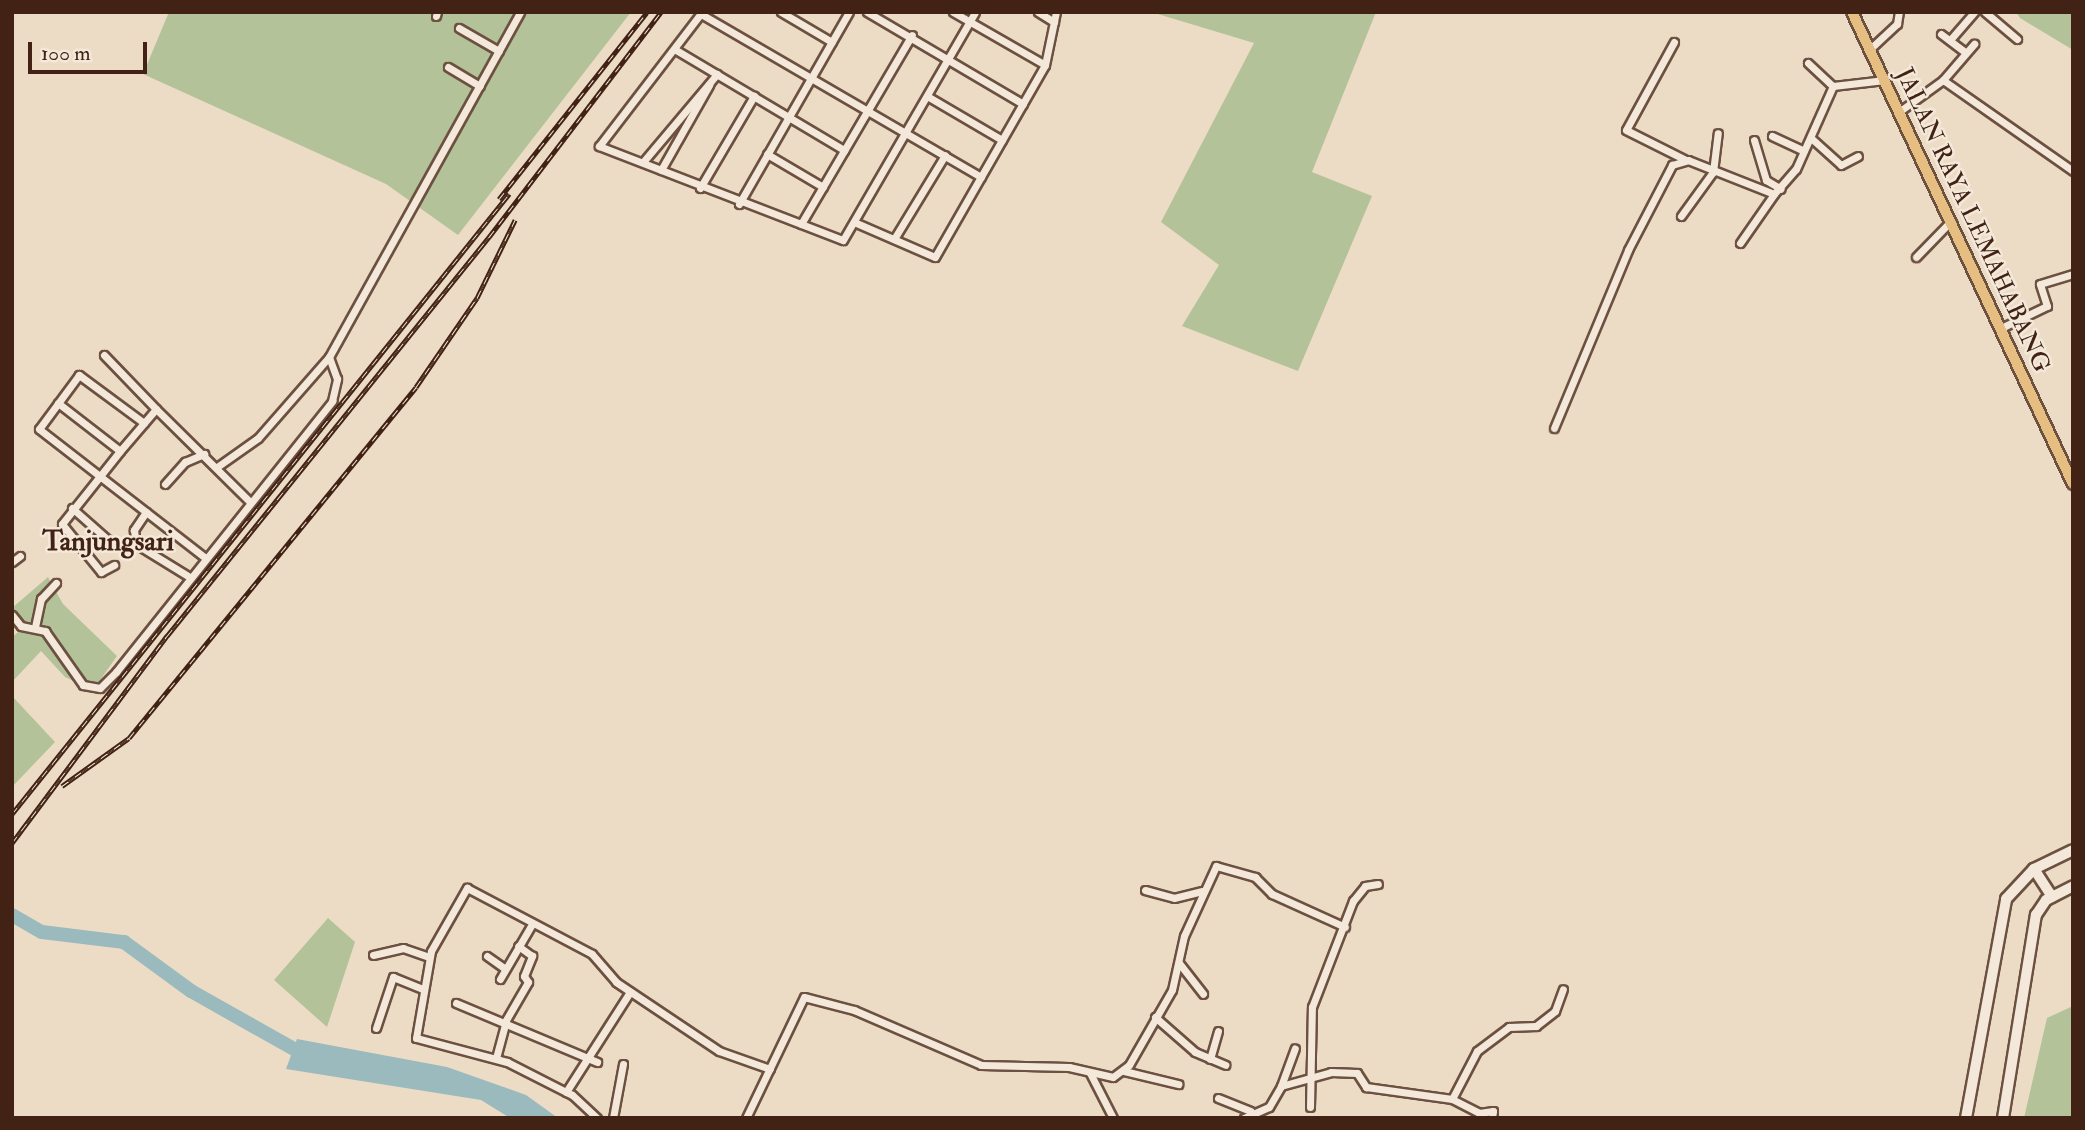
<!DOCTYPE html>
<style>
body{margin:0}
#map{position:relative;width:2085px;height:1130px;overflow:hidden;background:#eddcc5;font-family:"IM FELL Double Pica",serif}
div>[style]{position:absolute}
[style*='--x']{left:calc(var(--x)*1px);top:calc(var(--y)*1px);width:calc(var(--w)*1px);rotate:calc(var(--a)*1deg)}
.green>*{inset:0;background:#b3c298}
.water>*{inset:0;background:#9bbabd}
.river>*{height:14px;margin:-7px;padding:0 7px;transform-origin:7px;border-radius:7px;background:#9bbabd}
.roads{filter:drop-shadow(2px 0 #6c5040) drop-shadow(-2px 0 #6c5040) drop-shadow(0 2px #6c5040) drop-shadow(0 -2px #6c5040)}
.street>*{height:7px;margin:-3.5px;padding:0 3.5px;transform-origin:3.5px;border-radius:3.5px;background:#f3e8d9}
.secondary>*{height:10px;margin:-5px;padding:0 5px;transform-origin:5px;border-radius:5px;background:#f3e8d9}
.primary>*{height:10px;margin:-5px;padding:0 5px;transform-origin:5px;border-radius:5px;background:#e6be82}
.rail>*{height:5px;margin-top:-2.5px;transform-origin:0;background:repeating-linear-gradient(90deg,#f3e8d9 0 8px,#412214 0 16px);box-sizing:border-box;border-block:2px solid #412214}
span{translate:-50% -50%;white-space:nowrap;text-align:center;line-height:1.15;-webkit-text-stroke:5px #f3e8d9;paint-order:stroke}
.street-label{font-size:24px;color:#412214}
.quarter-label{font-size:28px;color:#412214;font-weight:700}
.frame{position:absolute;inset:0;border:14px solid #412214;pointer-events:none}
.scale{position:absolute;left:28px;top:42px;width:119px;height:32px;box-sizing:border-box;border:4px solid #412214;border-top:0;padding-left:9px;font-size:21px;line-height:24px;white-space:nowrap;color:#412214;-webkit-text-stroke:5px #f3e8d9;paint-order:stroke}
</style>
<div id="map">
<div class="green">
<div style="clip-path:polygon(169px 12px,631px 12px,458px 235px,386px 184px,143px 74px)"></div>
<div style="clip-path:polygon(1151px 12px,1376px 12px,1312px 172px,1372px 196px,1298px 371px,1182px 326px,1219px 265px,1161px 222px,1254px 43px)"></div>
<div style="clip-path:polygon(2016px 12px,2073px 12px,2073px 50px,2020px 18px)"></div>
<div style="clip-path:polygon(48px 577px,63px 604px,117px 656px,93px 690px,65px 677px,41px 651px,12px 682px,12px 637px,22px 629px,12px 608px)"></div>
<div style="clip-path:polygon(12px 696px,55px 742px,12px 787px)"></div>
<div style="clip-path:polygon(328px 918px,355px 942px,327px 1027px,274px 980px)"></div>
<div style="clip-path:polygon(2073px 1006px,2073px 1118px,2024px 1118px,2047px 1018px)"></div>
</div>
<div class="water">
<div style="clip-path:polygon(297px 1039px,447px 1067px,526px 1095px,558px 1118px,510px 1118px,481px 1100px,286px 1069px)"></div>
</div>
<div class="river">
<div style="--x:12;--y:915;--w:34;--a:30"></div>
<div style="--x:42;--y:932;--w:83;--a:7"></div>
<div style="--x:124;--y:942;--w:83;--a:36.2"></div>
<div style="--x:191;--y:991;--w:137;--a:29.4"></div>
</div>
<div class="roads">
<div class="street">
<div style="--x:702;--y:12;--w:169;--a:127.5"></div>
<div style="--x:599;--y:146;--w:261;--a:21.1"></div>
<div style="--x:843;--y:240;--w:263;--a:-59.9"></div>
<div style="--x:781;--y:12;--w:59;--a:30.5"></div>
<div style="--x:867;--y:12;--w:181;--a:30.5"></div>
<div style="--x:953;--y:12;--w:106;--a:29.9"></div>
<div style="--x:1038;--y:12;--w:19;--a:32"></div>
<div style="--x:1985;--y:12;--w:42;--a:40.2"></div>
<div style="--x:701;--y:14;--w:324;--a:30.2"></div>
<div style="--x:436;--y:16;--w:4;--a:-76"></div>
<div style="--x:459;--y:28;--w:46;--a:29.9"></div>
<div style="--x:1941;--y:34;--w:31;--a:37"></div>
<div style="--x:1950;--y:40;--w:37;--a:-49"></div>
<div style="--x:1674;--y:42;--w:100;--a:118.6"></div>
<div style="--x:1626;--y:130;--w:65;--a:26.6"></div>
<div style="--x:1870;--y:49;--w:37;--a:-43"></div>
<div style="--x:1897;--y:24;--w:12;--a:-81"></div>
<div style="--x:676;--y:50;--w:196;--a:30.8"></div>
<div style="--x:1808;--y:63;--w:34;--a:43"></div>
<div style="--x:448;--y:67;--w:37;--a:31"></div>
<div style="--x:1943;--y:80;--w:159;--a:35"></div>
<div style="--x:927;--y:96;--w:87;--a:30.4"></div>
<div style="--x:1900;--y:111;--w:53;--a:-35.8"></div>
<div style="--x:1943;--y:80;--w:48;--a:-49.3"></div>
<div style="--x:1772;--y:136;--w:35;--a:25"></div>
<div style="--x:1811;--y:138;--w:40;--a:42"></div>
<div style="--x:1841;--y:165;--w:19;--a:-28"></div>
<div style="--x:1754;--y:140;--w:42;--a:73.3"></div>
<div style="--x:1766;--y:180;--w:17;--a:31"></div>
<div style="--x:767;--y:154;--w:65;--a:30.5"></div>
<div style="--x:643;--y:162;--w:115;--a:-49.9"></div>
<div style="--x:661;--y:170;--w:98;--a:-60.5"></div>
<div style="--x:700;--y:188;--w:107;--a:-59.6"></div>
<div style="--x:739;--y:204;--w:221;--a:-60.2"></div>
<div style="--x:1681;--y:216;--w:54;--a:-54"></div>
<div style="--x:1713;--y:172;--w:39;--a:-83"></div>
<div style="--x:854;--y:222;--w:88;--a:23.4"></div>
<div style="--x:935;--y:257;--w:221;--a:-60.2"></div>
<div style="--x:1045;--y:65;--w:54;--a:-78.3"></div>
<div style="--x:801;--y:224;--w:219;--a:-59.6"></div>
<div style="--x:894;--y:239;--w:98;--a:-58.7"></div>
<div style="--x:1740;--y:243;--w:60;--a:-55.2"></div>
<div style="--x:1916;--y:257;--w:50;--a:-45.8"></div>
<div style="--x:2001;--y:328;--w:51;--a:-25.6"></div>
<div style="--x:2047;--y:306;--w:23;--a:-108"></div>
<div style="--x:2040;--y:284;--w:34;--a:-17"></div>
<div style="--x:104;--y:355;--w:75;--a:46.1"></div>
<div style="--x:58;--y:403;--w:78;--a:37.7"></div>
<div style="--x:120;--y:451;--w:93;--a:128.5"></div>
<div style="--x:62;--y:524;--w:62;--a:50.9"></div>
<div style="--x:101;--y:572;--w:15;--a:-28"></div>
<div style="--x:144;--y:423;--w:81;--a:-143.6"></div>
<div style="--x:79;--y:375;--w:67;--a:126.5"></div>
<div style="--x:39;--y:429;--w:209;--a:37.8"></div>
<div style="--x:1554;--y:428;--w:193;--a:-67.4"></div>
<div style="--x:1628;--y:250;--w:96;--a:-62.6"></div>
<div style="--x:1672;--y:165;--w:17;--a:-17"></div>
<div style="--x:1688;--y:160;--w:92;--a:21.6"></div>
<div style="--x:1774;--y:194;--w:33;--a:-49"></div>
<div style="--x:1796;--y:169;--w:91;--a:-66"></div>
<div style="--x:1833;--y:86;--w:52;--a:-6.6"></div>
<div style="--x:120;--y:451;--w:55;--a:-49.4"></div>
<div style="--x:156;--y:409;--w:132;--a:44.7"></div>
<div style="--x:217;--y:467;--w:50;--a:-35.3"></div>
<div style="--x:258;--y:438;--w:108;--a:-48.8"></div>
<div style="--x:165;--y:484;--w:30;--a:-48"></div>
<div style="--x:185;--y:462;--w:21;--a:-23"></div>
<div style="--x:72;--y:508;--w:57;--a:41.5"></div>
<div style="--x:146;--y:512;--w:22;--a:124"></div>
<div style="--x:134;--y:530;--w:14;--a:82"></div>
<div style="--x:136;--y:544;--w:61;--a:31.6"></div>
<div style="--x:12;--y:562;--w:10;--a:-37"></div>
<div style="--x:12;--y:615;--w:14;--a:51"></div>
<div style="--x:21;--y:626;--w:25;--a:12"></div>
<div style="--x:45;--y:631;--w:66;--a:54.9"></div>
<div style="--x:83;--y:685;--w:17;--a:10"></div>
<div style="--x:100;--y:688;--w:23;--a:-45"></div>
<div style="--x:116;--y:672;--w:347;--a:-51.4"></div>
<div style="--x:332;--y:401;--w:23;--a:-77"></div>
<div style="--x:337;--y:379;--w:23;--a:-110"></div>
<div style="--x:329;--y:357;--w:394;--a:-61"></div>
<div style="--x:35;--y:627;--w:29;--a:-78"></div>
<div style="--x:41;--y:599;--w:22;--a:-47"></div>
<div style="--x:1145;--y:890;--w:30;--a:15"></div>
<div style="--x:1174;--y:898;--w:29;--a:-14"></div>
<div style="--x:373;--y:955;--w:31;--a:-13"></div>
<div style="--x:403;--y:948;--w:28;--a:19"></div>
<div style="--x:487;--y:956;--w:21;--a:35"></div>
<div style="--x:1179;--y:963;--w:39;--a:52"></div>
<div style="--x:500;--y:979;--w:64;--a:-59.8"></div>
<div style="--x:456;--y:1003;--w:153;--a:22.7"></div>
<div style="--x:1155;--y:1017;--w:53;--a:41.2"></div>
<div style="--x:1195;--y:1052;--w:33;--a:23"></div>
<div style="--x:376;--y:1028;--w:54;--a:-71.6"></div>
<div style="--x:393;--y:977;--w:32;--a:22"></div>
<div style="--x:496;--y:1058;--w:39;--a:-75"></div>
<div style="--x:506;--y:1020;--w:44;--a:-59.9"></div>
<div style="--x:528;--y:982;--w:7;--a:-124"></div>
<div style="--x:524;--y:976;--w:22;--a:-68"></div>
<div style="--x:532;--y:956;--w:17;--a:-144"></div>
<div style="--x:1210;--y:1059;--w:29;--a:-74"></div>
<div style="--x:1124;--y:1071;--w:56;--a:13.5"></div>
<div style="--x:1090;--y:1073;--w:51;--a:62.9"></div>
<div style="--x:1281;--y:1086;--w:40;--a:-69.8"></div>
<div style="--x:566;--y:1092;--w:119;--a:-57.4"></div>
<div style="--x:1218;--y:1098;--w:35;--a:22"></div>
<div style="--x:1452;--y:1099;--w:30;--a:27"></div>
<div style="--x:1479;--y:1113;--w:14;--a:-8"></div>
<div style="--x:1493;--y:1111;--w:7;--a:98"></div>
<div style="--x:1310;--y:1107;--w:100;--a:-88.9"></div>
<div style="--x:1312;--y:1007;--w:114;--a:-68.9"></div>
<div style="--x:1353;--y:901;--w:19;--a:-51"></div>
<div style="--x:1365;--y:886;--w:13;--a:-9"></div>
<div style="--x:597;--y:1118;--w:34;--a:-137"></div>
<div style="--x:572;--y:1095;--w:73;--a:-153.1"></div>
<div style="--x:507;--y:1062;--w:94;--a:-165.2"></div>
<div style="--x:416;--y:1038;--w:88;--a:-80.2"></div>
<div style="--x:431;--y:951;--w:73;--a:-60.3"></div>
<div style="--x:467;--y:888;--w:141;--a:27.8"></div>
<div style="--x:592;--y:954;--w:37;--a:49"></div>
<div style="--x:616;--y:982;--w:124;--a:33.8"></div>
<div style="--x:719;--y:1051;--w:54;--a:19.4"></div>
<div style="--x:613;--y:1118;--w:55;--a:-79.5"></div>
<div style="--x:746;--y:1118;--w:134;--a:-64.4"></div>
<div style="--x:804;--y:997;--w:52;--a:14.6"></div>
<div style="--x:854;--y:1010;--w:138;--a:23.4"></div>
<div style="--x:981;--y:1065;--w:88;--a:1.3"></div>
<div style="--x:1069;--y:1067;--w:45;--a:12.8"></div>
<div style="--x:1113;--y:1077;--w:20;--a:-37"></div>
<div style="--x:1129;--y:1065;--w:86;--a:-60.2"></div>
<div style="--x:1172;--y:990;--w:55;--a:-77.5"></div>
<div style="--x:1184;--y:936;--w:77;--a:-65.4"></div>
<div style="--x:1216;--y:866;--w:41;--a:15.8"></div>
<div style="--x:1255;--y:877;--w:24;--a:45"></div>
<div style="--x:1272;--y:894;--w:80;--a:24.3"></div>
<div style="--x:1244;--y:1118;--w:27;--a:-24"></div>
<div style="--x:1269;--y:1107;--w:24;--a:-60"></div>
<div style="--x:1281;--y:1086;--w:52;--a:-15.6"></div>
<div style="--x:1331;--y:1072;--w:26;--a:2"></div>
<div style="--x:1357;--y:1073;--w:17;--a:57"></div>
<div style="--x:1366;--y:1087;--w:87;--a:7.9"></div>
<div style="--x:1452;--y:1099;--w:54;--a:-62.5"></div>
<div style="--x:1477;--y:1051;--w:40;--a:-37"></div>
<div style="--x:1509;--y:1027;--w:27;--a:-2"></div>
<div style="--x:1536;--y:1026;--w:24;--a:-38"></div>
<div style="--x:1555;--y:1011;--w:23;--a:-70"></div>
</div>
<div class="secondary">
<div style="--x:2034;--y:869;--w:33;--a:57"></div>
<div style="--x:1966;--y:1118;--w:223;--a:-79.6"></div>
<div style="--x:2006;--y:899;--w:41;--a:-47"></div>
<div style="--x:2034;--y:869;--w:43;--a:-26"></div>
<div style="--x:2003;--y:1118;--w:206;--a:-80.8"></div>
<div style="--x:2036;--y:915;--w:18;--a:-56"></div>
<div style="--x:2046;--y:900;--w:30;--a:-27"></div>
</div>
<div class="primary">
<div style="--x:1852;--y:12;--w:521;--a:64.91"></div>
</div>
</div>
<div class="rail">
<div style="--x:499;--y:199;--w:238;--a:-51.6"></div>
<div style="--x:62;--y:786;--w:82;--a:-35.6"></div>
<div style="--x:129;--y:738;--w:453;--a:-50.7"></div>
<div style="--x:416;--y:387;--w:108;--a:-55.6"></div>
<div style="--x:477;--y:298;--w:87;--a:-64"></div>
<div style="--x:12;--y:814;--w:795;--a:-51.28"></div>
<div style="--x:12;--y:843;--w:259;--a:-53.2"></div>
<div style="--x:167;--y:636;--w:513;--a:-51.1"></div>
<div style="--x:489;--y:237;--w:283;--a:-52.6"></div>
</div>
<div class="street-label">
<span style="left:1973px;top:220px;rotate:65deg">JALAN RAYA LEMAHABANG</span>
</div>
<div class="quarter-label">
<span style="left:108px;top:542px">Tanjungsari</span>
</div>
<div class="frame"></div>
<div class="scale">100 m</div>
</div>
